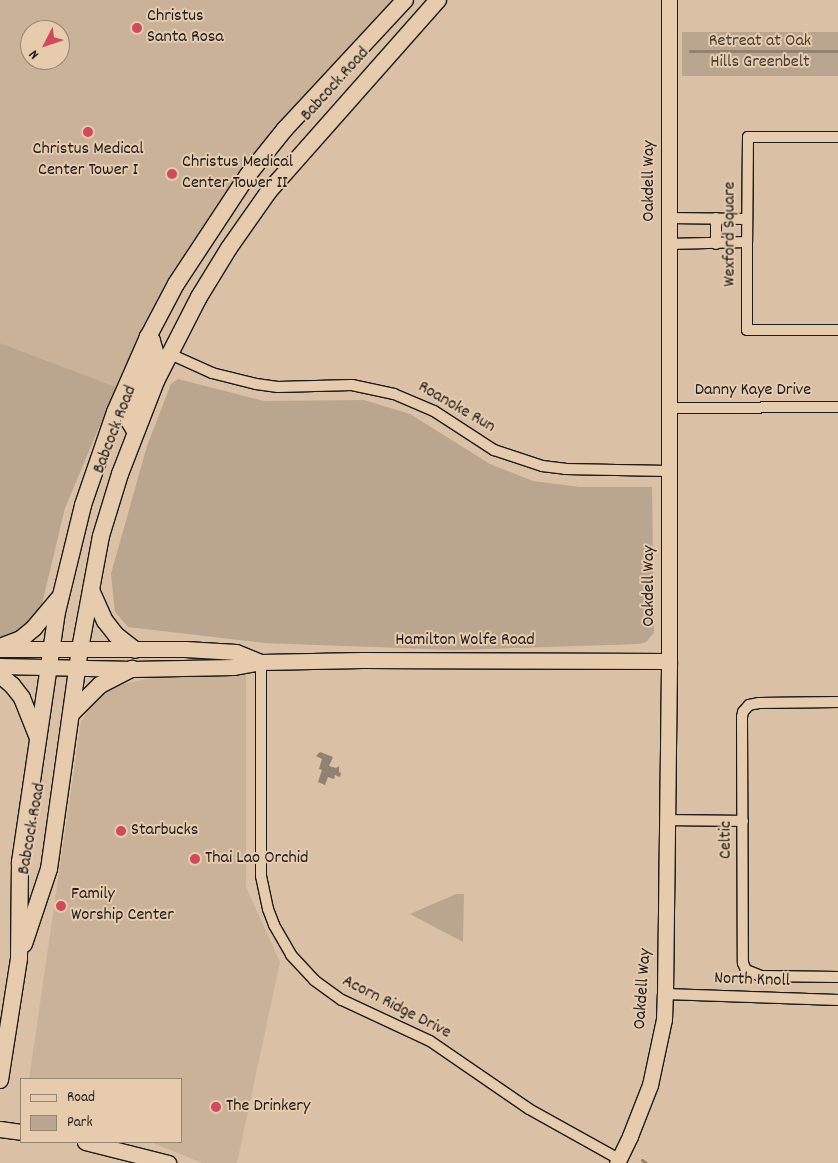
<!DOCTYPE html>
<style>
body{margin:0}
#map{position:relative;width:838px;height:1163px;overflow:hidden;background:#dac0a4;font-family:Dekko,sans-serif}
div>[style]{position:absolute}
[style*='--x']{left:calc(var(--x)*1px);top:calc(var(--y)*1px);width:calc(var(--w)*1px);rotate:calc(var(--a)*1deg)}
.built>*{inset:0;background:#cab299}
.green>*{inset:0;background:#baa58e;transform-origin:0 0}
.water>*{inset:0;background:#918171}
.stream>*{height:3px;margin:-1.5px;padding:0 1.5px;transform-origin:1.5px;border-radius:1.5px;background:#918171}
.roads{filter:drop-shadow(1px 0 #1c1c1c) drop-shadow(-1px 0 #1c1c1c) drop-shadow(0 1px #1c1c1c) drop-shadow(0 -1px #1c1c1c)}
.street>*{height:10px;margin:-5px;padding:0 5px;transform-origin:5px;border-radius:5px;background:#e6cbad}
.secondary>*{height:15px;margin:-7.5px;padding:0 7.5px;transform-origin:7.5px;border-radius:7.5px;background:#e6cbad}
.primary>*{height:16px;margin:-8px;padding:0 8px;transform-origin:8px;border-radius:8px;background:#e6cbad}
.dots>*{width:14px;height:14px;translate:-50% -50%;box-sizing:border-box;border:2px solid #e6cbad;border-radius:50%}
span{translate:-50% -50%;white-space:nowrap;text-align:center;line-height:1.15;-webkit-text-stroke:4px #e6cbad;paint-order:stroke}
.poi-label{font-size:18px;color:#1c1c1c}
.left{translate:0 -50%;text-align:left}
.park-label{font-size:18px;color:#443e38}
.street-label{font-size:18px;color:#1c1c1c}
.legend{position:absolute;left:20px;top:1078px;width:162px;height:65px;box-sizing:border-box;background:#e6cbad;border:1px solid #958573;margin:0;padding:6px 9px;list-style:none;font-size:15px;color:#1c1c1c}
.legend li{display:flex;align-items:center;gap:10px;height:25px}
.legend b{width:25px;border:1px solid #958573}
.north{position:absolute;left:20px;top:20px;width:50px;height:50px;box-sizing:border-box;background:#e6cbad;border:1px solid #958573;border-radius:50%;rotate:229deg;font-size:14px;font-weight:700;line-height:20px;text-align:center;color:#1c1c1c}
.north::after{content:'';display:block;margin:auto;width:18px;height:22px;background:#d1495b;clip-path:polygon(50% 0,100% 100%,50% 72%,0 100%)}
</style>
<div id="map">
<div class="built">
<div style="clip-path:polygon(evenodd,0 0,394px 0,229px 189px,198px 234px,159px 300px,116px 387px,0 343px,0 0,30px 30px,60px 30px,60px 60px,30px 60px,30px 30px)"></div>
<div style="clip-path:polygon(167px 675px,246px 675px,246px 887px,280px 962px,237px 1163px,202px 1163px,151px 1142px,181px 1142px,181px 1079px,29px 1079px,81px 722px,93px 703px,109px 687px)"></div>
</div>
<div class="green">
<div style="left:682px;top:32px;width:156px;height:44px"></div>
<div style="clip-path:polygon(0 343px,116px 387px,65px 508px,41px 608px,20px 633px,0 640px)"></div>
<div style="clip-path:polygon(178px 379px,264px 401px,364px 400px,410px 414px,490px 464px,533px 481px,580px 487px,652px 487px,654px 633px,646px 642px,639px 644px,455px 650px,264px 643px,128px 627px,115px 612px,111px 574px,147px 446px,171px 384px)"></div>
<div style="clip-path:polygon(456px 894px,464px 894px,463px 942px,410px 914px)"></div>
</div>
<div class="water">
<div style="clip-path:polygon(320px 752px,333px 757px,329px 766px,336px 768px,339px 766px,339px 772px,341px 773px,340px 777px,335px 775px,334px 779px,328px 777px,325px 785px,318px 782px,322px 770px,319px 769px,322px 759px,316px 756px)"></div>
</div>
<div class="stream">
<div style="--x:690;--y:51;--w:148;--a:0"></div>
<div style="--x:642;--y:1160;--w:5;--a:37"></div>
</div>
<div class="roads">
<div class="street">
<div style="--x:838;--y:137;--w:90;--a:180"></div>
<div style="--x:748;--y:137;--w:105;--a:90.5"></div>
<div style="--x:747;--y:242;--w:88;--a:90"></div>
<div style="--x:747;--y:330;--w:91;--a:0"></div>
<div style="--x:669;--y:218;--w:78;--a:0.7"></div>
<div style="--x:669;--y:244;--w:78;--a:-1.5"></div>
<div style="--x:716;--y:244;--w:26;--a:-90"></div>
<div style="--x:170;--y:354;--w:46;--a:24.3"></div>
<div style="--x:212;--y:373;--w:45;--a:14"></div>
<div style="--x:256;--y:384;--w:22;--a:8"></div>
<div style="--x:278;--y:387;--w:74;--a:-1.5"></div>
<div style="--x:352;--y:385;--w:43;--a:12.1"></div>
<div style="--x:394;--y:394;--w:43;--a:23"></div>
<div style="--x:434;--y:411;--w:72;--a:33"></div>
<div style="--x:494;--y:450;--w:51;--a:18.4"></div>
<div style="--x:542;--y:466;--w:23;--a:7"></div>
<div style="--x:565;--y:469;--w:103;--a:1.1"></div>
<div style="--x:668;--y:408;--w:170;--a:-0.3"></div>
<div style="--x:261;--y:662;--w:214;--a:90"></div>
<div style="--x:261;--y:876;--w:34;--a:78"></div>
<div style="--x:268;--y:909;--w:17;--a:69"></div>
<div style="--x:274;--y:925;--w:34;--a:60"></div>
<div style="--x:291;--y:955;--w:34;--a:47"></div>
<div style="--x:314;--y:980;--w:34;--a:36"></div>
<div style="--x:342;--y:1000;--w:97;--a:25"></div>
<div style="--x:430;--y:1041;--w:120;--a:34.5"></div>
<div style="--x:529;--y:1109;--w:103;--a:29.1"></div>
<div style="--x:838;--y:702;--w:79;--a:179.3"></div>
<div style="--x:759;--y:703;--w:10;--a:169"></div>
<div style="--x:749;--y:705;--w:9;--a:131"></div>
<div style="--x:743;--y:712;--w:5;--a:101"></div>
<div style="--x:742;--y:717;--w:246;--a:89.8"></div>
<div style="--x:743;--y:963;--w:8;--a:67"></div>
<div style="--x:746;--y:970;--w:16;--a:22"></div>
<div style="--x:761;--y:976;--w:77;--a:0.7"></div>
<div style="--x:668;--y:820;--w:75;--a:0.8"></div>
<div style="--x:665;--y:994;--w:173;--a:2"></div>
</div>
<div class="secondary">
<div style="--x:0;--y:649;--w:185;--a:0"></div>
<div style="--x:185;--y:649;--w:51;--a:3.4"></div>
<div style="--x:236;--y:652;--w:27;--a:22"></div>
<div style="--x:0;--y:666;--w:132;--a:1.3"></div>
<div style="--x:132;--y:669;--w:101;--a:-1.1"></div>
<div style="--x:233;--y:667;--w:28;--a:-10"></div>
<div style="--x:261;--y:662;--w:101;--a:-1.1"></div>
<div style="--x:362;--y:660;--w:307;--a:0.2"></div>
<div style="--x:0;--y:1129;--w:21;--a:8"></div>
<div style="--x:85;--y:1142;--w:86;--a:14.2"></div>
<div style="--x:617;--y:1163;--w:30;--a:-64"></div>
<div style="--x:630;--y:1136;--w:55;--a:-68.6"></div>
<div style="--x:650;--y:1085;--w:67;--a:-78"></div>
<div style="--x:664;--y:1019;--w:25;--a:-88"></div>
<div style="--x:665;--y:994;--w:333;--a:-89.3"></div>
<div style="--x:669;--y:661;--w:661;--a:-90"></div>
</div>
<div class="primary">
<div style="--x:135;--y:431;--w:12;--a:-121"></div>
<div style="--x:129;--y:421;--w:9;--a:-84"></div>
<div style="--x:130;--y:412;--w:63;--a:-65.5"></div>
<div style="--x:156;--y:355;--w:15;--a:-106"></div>
<div style="--x:152;--y:341;--w:6;--a:-135"></div>
<div style="--x:91;--y:590;--w:34;--a:66"></div>
<div style="--x:105;--y:621;--w:18;--a:52"></div>
<div style="--x:116;--y:635;--w:24;--a:38"></div>
<div style="--x:0;--y:647;--w:22;--a:-21"></div>
<div style="--x:21;--y:639;--w:17;--a:-40"></div>
<div style="--x:34;--y:628;--w:38;--a:-50"></div>
<div style="--x:0;--y:675;--w:16;--a:40"></div>
<div style="--x:12;--y:685;--w:16;--a:52"></div>
<div style="--x:22;--y:698;--w:43;--a:68.2"></div>
<div style="--x:71;--y:714;--w:41;--a:-45"></div>
<div style="--x:100;--y:685;--w:36;--a:-27"></div>
<div style="--x:24;--y:944;--w:79;--a:-71.6"></div>
<div style="--x:49;--y:869;--w:222;--a:-82"></div>
<div style="--x:80;--y:649;--w:115;--a:-79.5"></div>
<div style="--x:101;--y:536;--w:65;--a:-73"></div>
<div style="--x:120;--y:474;--w:100;--a:-68.8"></div>
<div style="--x:156;--y:381;--w:94;--a:-62.9"></div>
<div style="--x:199;--y:297;--w:57;--a:-58.5"></div>
<div style="--x:229;--y:248;--w:70;--a:-54.9"></div>
<div style="--x:269;--y:191;--w:255;--a:-48.5"></div>
<div style="--x:0;--y:1080;--w:123;--a:-81.1"></div>
<div style="--x:19;--y:958;--w:96;--a:-89.4"></div>
<div style="--x:20;--y:862;--w:253;--a:-81.6"></div>
<div style="--x:57;--y:612;--w:110;--a:-76.3"></div>
<div style="--x:83;--y:505;--w:98;--a:-71"></div>
<div style="--x:115;--y:412;--w:82;--a:-66.3"></div>
<div style="--x:148;--y:337;--w:60;--a:-62.2"></div>
<div style="--x:176;--y:284;--w:131;--a:-56.6"></div>
<div style="--x:248;--y:175;--w:59;--a:-51.2"></div>
<div style="--x:285;--y:129;--w:176;--a:-47.1"></div>
</div>
</div>
<div class="dots">
<div style="left:137px;top:28px;background:#d1495b"></div>
<div style="left:88px;top:132px;background:#d1495b"></div>
<div style="left:172px;top:174px;background:#d1495b"></div>
<div style="left:121px;top:831px;background:#d1495b"></div>
<div style="left:195px;top:859px;background:#d1495b"></div>
<div style="left:61px;top:906px;background:#d1495b"></div>
<div style="left:216px;top:1107px;background:#d1495b"></div>
</div>
<div class="poi-label">
<span class="left" style="left:147px;top:28px">Christus<br>Santa Rosa</span>
<span style="left:88px;top:161px">Christus Medical<br>Center Tower I</span>
<span class="left" style="left:182px;top:174px">Christus Medical<br>Center Tower II</span>
<span class="left" style="left:131px;top:831px">Starbucks</span>
<span class="left" style="left:205px;top:859px">Thai Lao Orchid</span>
<span class="left" style="left:71px;top:906px">Family<br>Worship Center</span>
<span class="left" style="left:226px;top:1107px">The Drinkery</span>
</div>
<div class="park-label">
<span style="left:760px;top:53px">Retreat at Oak<br>Hills Greenbelt</span>
</div>
<div class="street-label">
<span style="left:336px;top:85px;rotate:-48deg">Babcock Road</span>
<span style="left:650px;top:181px;rotate:-90deg">Oakdell Way</span>
<span style="left:731px;top:234px;rotate:-90deg">Wexford Square</span>
<span style="left:753px;top:391px">Danny Kaye Drive</span>
<span style="left:456px;top:408px;rotate:30deg">Roanoke Run</span>
<span style="left:116px;top:430px;rotate:-69deg">Babcock Road</span>
<span style="left:650px;top:586px;rotate:-90deg">Oakdell Way</span>
<span style="left:465px;top:641px">Hamilton Wolfe Road</span>
<span style="left:33px;top:829px;rotate:-80deg">Babcock Road</span>
<span style="left:727px;top:840px;rotate:-90deg">Celtic</span>
<span style="left:752px;top:981px;rotate:2deg">North Knoll</span>
<span style="left:644px;top:989px;rotate:-86deg">Oakdell Way</span>
<span style="left:396px;top:1008px;rotate:27deg">Acorn Ridge Drive</span>
</div>
<ul class="legend">
<li><b style="height:6px;background:#e6cbad"></b>Road</li>
<li><b style="height:14px;background:#baa58e"></b>Park</li>
</ul>
<div class="north">N</div>
</div>
